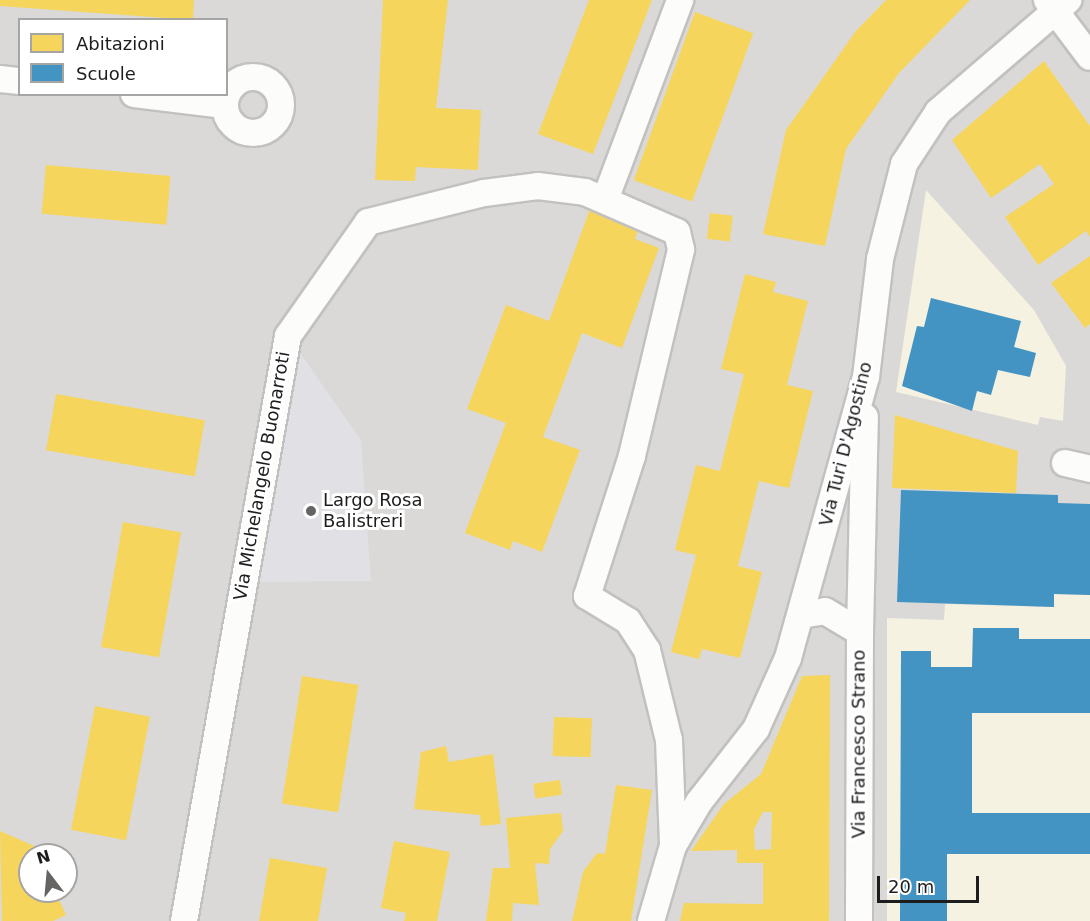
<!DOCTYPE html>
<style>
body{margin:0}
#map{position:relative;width:1090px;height:921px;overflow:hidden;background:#ebe9e6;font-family:"DejaVu Sans",sans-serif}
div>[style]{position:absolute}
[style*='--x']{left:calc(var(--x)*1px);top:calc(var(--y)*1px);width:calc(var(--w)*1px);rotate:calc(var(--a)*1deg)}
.residential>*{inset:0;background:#dad9d7}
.education>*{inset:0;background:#f5f2e1}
.plaza>*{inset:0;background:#e1e0e5}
.homes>*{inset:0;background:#f6d55c;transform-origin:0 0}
.schools>*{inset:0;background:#4393c3}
.roads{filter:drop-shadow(2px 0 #c2c1c0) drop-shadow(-2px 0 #c2c1c0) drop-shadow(0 2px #c2c1c0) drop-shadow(0 -2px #c2c1c0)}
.street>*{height:26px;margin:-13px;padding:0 13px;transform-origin:13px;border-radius:13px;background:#fcfcfb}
.street>.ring{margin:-13px;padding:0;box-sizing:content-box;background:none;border:26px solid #fcfcfb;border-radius:50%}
.dots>*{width:16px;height:16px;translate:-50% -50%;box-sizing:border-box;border:3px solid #fff;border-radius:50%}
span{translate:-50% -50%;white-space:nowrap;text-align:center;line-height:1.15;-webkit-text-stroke:6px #fff;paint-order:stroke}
.street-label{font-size:18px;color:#1d1d1d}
.poi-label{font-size:18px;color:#1d1d1d}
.left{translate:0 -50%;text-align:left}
.legend{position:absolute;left:18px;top:18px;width:210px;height:78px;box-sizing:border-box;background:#fff;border:2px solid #a5a5a5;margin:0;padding:8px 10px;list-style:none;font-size:18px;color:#1d1d1d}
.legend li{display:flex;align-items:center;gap:12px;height:30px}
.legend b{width:30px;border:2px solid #a5a5a5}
.north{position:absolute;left:18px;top:843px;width:60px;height:60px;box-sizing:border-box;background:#fff;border:2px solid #a5a5a5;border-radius:50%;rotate:344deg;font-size:16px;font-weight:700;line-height:24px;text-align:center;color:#1d1d1d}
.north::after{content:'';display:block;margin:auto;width:21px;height:27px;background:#656463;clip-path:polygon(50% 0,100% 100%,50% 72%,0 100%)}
.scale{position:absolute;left:877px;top:876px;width:102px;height:27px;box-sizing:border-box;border:3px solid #1d1d1d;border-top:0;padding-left:8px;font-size:18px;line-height:21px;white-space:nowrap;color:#1d1d1d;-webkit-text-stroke:4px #fff;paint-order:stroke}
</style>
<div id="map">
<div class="residential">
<div style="clip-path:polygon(evenodd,0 0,1090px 0,1090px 921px,0 921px,0 0,20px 20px,226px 20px,226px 94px,20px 94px,20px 20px,0 0,30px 855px,66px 855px,66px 891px,30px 891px,30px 855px)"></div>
</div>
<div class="education">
<div style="clip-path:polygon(926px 190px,1034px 310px,1066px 366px,1063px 421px,1040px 417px,1038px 425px,896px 392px)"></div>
<div style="clip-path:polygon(1054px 594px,1090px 595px,1090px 921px,887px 921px,887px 618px,944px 620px,945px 604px,1054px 607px)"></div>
</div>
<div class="plaza">
<div style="clip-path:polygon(288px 336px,361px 440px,371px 581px,243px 582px)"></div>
</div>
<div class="homes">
<div style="clip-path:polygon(0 0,194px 0,193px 20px,0 6px)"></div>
<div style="clip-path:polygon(383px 0,448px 0,436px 108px,481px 110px,478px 170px,416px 167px,415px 181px,375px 180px)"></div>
<div style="clip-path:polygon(589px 0,652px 0,593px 154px,538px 134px)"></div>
<div style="clip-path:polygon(886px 0,970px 0,899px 73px,846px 149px,825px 246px,763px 234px,786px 130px,856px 31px)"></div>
<div style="left:695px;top:12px;width:62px;height:179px;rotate:20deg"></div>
<div style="clip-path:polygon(1044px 61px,1090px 126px,1090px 237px,1086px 231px,1038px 265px,1005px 217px,1054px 184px,1040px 164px,991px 198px,952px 140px)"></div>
<div style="left:46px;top:165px;width:125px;height:49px;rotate:5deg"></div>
<div style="clip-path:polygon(590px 209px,639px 227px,635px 239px,659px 248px,622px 348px,582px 333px,543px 437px,580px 450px,542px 552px,513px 541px,510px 550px,465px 533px,506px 423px,467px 409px,506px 305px,549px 321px)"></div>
<div style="left:710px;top:213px;width:23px;height:26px;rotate:7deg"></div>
<div style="clip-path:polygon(1090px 256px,1090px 324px,1085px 328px,1051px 283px)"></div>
<div style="clip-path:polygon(745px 274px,776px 282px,773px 292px,808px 301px,787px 385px,813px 391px,789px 488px,759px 481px,738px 566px,762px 572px,740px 658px,702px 649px,699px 659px,671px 652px,696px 555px,675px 550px,696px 465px,720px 471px,744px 374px,721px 369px)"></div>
<div style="left:56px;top:394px;width:151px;height:57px;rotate:10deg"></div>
<div style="clip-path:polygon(895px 415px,1018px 451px,1016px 493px,892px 488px)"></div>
<div style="left:123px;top:522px;width:59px;height:127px;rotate:10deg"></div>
<div style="clip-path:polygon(evenodd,830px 675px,829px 921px,680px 921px,684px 903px,763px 904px,763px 863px,737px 863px,737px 850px,691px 851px,724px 804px,761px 774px,802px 676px,830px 675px,763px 812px,772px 812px,771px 849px,755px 850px,754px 829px,763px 812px)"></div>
<div style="left:302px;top:676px;width:57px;height:129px;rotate:9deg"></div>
<div style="left:95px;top:706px;width:56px;height:126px;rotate:11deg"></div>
<div style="left:554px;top:717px;width:38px;height:39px;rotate:2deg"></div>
<div style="clip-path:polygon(446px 746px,449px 762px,493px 754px,501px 824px,481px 826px,480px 815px,414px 809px,421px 752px)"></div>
<div style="left:560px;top:780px;width:15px;height:27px;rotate:82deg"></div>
<div style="clip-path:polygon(616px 785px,652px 790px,631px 921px,572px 921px,583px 872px,597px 853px,605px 854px)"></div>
<div style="clip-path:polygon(561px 813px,563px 831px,550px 849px,549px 864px,535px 863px,539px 905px,513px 903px,512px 921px,486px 921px,493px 868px,510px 868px,506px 818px)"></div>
<div style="clip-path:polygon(0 831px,34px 846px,38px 855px,30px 855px,30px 891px,55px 891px,66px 915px,53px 921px,2px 921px)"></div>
<div style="clip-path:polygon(394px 841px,450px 852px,437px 921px,404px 921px,406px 913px,381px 908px)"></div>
<div style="clip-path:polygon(270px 858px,327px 868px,318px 921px,259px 921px)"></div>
</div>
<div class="schools">
<div style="clip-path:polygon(931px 298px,1021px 321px,1014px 347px,1036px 353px,1030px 377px,998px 370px,991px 395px,977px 391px,972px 411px,902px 386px,917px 326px,924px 327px)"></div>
<div style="clip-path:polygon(901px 490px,1058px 495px,1058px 503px,1090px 504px,1090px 595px,1054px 594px,1054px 607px,897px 602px)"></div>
<div style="clip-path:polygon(973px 628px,1019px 628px,1019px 639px,1090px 639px,1090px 713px,972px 713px,972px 813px,1090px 813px,1090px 854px,947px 854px,947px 921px,900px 921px,901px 651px,931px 651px,931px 667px,972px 667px)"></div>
</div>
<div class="roads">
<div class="street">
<div style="--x:1047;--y:0;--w:71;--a:53"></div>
<div class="ring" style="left:225px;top:77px;width:30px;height:30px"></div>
<div style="--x:0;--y:79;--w:20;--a:6"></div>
<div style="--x:134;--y:94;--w:91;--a:7"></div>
<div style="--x:605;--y:200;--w:214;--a:-69.4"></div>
<div style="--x:1065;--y:463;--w:26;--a:13"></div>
<div style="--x:801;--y:615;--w:24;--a:-9"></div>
<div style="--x:825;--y:611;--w:41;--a:31"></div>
<div style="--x:860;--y:632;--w:289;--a:90.2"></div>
<div style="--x:860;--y:632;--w:215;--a:-88.7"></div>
<div style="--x:184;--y:921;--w:594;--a:-79.92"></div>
<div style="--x:288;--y:336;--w:139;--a:-54.9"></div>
<div style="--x:368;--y:222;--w:120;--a:-14"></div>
<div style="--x:484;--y:193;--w:54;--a:-7.4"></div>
<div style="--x:538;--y:186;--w:47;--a:7.3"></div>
<div style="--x:585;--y:192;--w:100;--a:23.5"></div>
<div style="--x:677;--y:232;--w:18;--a:77"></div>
<div style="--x:681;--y:250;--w:212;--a:103.4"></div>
<div style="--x:632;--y:456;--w:147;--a:107.8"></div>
<div style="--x:587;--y:596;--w:48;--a:31.4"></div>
<div style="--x:628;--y:621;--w:35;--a:57"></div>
<div style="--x:647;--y:650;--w:93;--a:76.3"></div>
<div style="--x:669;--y:740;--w:106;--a:87.8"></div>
<div style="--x:651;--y:921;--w:78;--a:-73.7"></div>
<div style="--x:673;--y:846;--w:51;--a:-59.4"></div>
<div style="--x:699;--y:802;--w:93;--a:-52"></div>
<div style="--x:756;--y:729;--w:78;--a:-65.7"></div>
<div style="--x:788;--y:658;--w:292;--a:-74.5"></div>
<div style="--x:866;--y:377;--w:119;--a:-83.2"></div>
<div style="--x:880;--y:259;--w:98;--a:-75.8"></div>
<div style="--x:904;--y:164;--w:62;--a:-56.8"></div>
<div style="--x:938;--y:112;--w:172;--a:-40.7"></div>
</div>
</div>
<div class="dots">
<div style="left:311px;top:511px;background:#656463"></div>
</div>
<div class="street-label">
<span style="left:846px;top:444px;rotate:-76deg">Via Turi D'Agostino</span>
<span style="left:262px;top:476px;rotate:-80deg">Via Michelangelo Buonarroti</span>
<span style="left:859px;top:744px;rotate:-90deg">Via Francesco Strano</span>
</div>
<div class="poi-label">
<span class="left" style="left:323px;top:511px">Largo Rosa<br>Balistreri</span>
</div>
<ul class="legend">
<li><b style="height:16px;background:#f6d55c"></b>Abitazioni</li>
<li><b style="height:16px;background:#4393c3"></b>Scuole</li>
</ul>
<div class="north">N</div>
<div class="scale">20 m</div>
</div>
